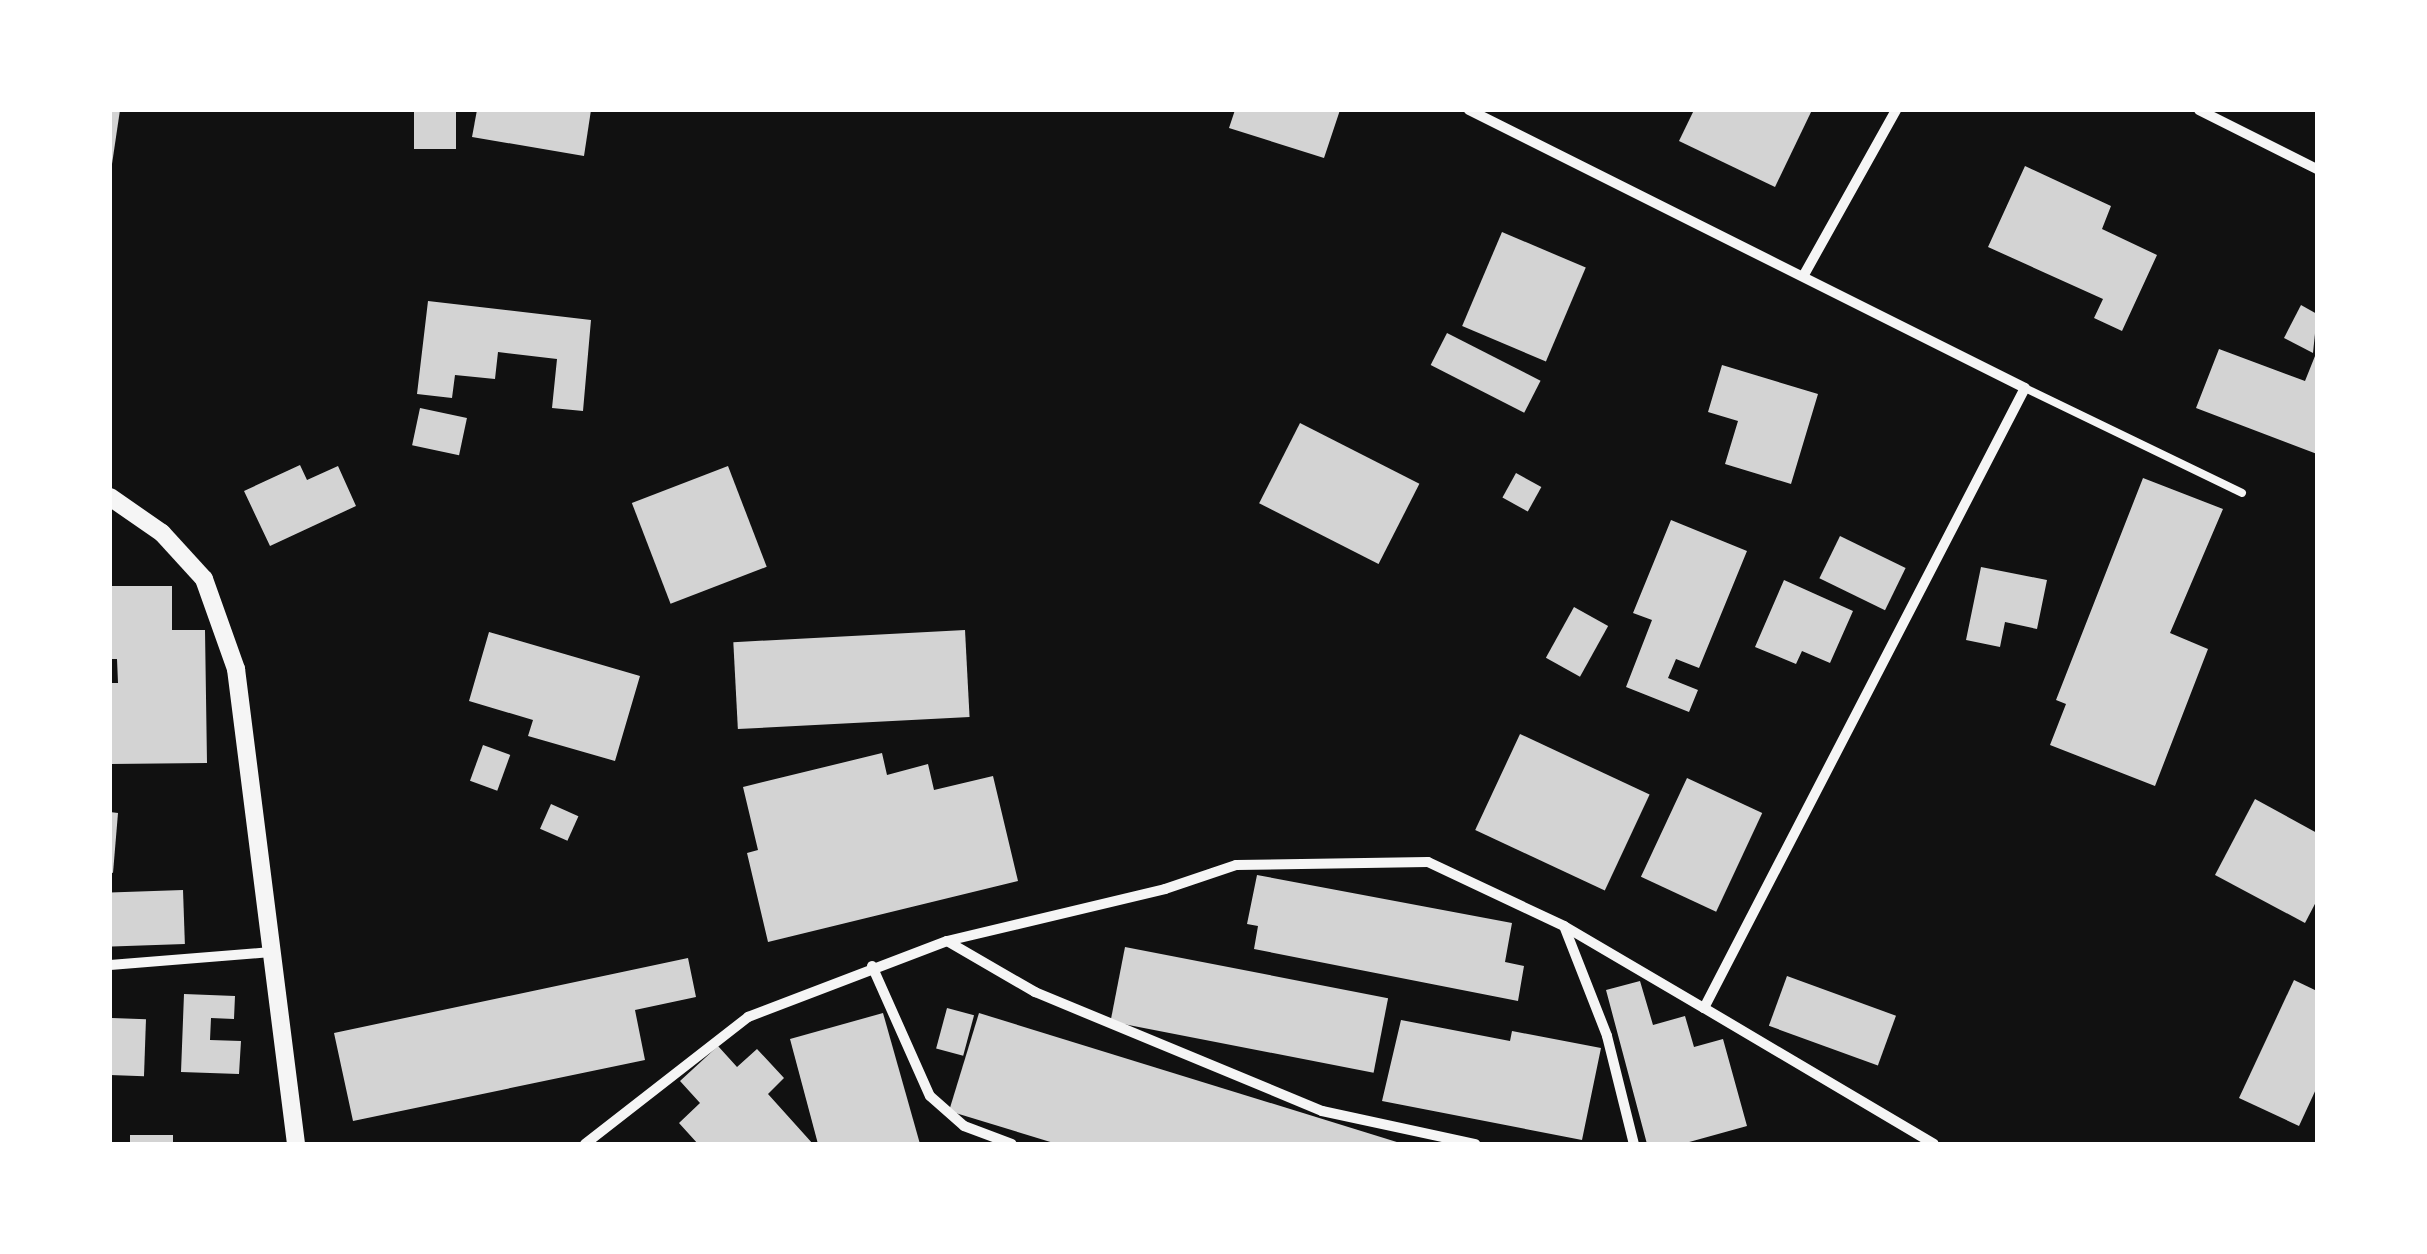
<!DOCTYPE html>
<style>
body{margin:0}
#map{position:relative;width:2427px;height:1254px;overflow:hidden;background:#111;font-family:Jost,sans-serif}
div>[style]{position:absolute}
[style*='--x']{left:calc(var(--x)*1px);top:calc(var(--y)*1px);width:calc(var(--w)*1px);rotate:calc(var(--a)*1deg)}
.building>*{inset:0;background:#d3d3d3;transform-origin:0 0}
.service>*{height:8px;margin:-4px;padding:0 4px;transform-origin:4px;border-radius:4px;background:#f5f5f5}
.minor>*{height:10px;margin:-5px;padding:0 5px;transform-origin:5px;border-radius:5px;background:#f5f5f5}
.tertiary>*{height:18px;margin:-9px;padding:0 9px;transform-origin:9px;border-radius:9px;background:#f5f5f5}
span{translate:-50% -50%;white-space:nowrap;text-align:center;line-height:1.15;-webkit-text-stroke:8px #fff;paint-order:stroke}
.frame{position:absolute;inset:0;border:112px solid #fff;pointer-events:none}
</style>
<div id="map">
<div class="building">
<div style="clip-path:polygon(110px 110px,120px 110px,112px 164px,110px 164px)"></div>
<div style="left:414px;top:110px;width:42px;height:39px"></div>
<div style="clip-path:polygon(477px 110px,591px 110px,584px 156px,472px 137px)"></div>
<div style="clip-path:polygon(1235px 110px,1340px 110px,1324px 158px,1229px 128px)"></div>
<div style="clip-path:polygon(1694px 110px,1812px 110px,1775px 187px,1679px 141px)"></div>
<div style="clip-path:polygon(2025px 166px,2111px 206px,2102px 229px,2157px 255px,2122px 331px,2094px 318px,2103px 299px,1988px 247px)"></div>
<div style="left:1502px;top:232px;width:91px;height:102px;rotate:23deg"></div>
<div style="clip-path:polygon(428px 301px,591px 320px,583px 411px,552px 408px,557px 359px,498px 352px,495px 379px,455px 375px,452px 398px,417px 394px)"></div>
<div style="clip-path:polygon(2301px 305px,2317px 314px,2313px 353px,2284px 338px)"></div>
<div style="left:1447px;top:333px;width:105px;height:36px;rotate:27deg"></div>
<div style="clip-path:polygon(2219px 349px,2305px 381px,2317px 351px,2317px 454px,2196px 408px)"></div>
<div style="clip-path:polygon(1722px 365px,1818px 394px,1791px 484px,1725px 464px,1738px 421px,1708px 412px)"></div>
<div style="left:420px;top:408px;width:48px;height:38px;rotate:12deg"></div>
<div style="left:1300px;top:423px;width:134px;height:90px;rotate:27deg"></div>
<div style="clip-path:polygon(300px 465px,307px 480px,338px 466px,356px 506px,270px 546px,244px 491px)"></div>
<div style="left:728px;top:466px;width:108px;height:103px;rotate:69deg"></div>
<div style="left:1516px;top:473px;width:29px;height:28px;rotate:29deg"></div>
<div style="clip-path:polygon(2143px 478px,2223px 509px,2170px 633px,2208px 649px,2155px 786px,2050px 745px,2066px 704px,2056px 700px)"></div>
<div style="clip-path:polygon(1671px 520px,1747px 551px,1699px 668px,1676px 659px,1668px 678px,1698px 690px,1689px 712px,1626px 687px,1652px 620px,1633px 613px)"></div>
<div style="left:1840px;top:536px;width:73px;height:47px;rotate:26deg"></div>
<div style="clip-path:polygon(1981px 567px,2047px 580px,2037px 629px,2005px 622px,2000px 647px,1966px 640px)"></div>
<div style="clip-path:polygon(1784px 580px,1853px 611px,1830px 663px,1802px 651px,1796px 664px,1755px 647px)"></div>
<div style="clip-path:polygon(110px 586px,172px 586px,172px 630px,205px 630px,207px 763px,110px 764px,110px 683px,118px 683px,117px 659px,110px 659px)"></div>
<div style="left:1574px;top:607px;width:39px;height:58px;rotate:29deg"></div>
<div style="left:965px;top:630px;width:87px;height:232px;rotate:87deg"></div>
<div style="clip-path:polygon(489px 632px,640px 676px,615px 761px,528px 736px,533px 720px,469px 701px)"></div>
<div style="left:1520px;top:734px;width:143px;height:106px;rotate:25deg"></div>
<div style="left:483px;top:745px;width:29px;height:38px;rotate:20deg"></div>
<div style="clip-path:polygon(882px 753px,887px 775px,928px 764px,934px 790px,993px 776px,1018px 881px,768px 942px,747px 853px,758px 850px,743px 787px)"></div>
<div style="left:1687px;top:778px;width:83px;height:109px;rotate:25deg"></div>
<div style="clip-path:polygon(2255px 799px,2317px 833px,2317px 900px,2305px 923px,2215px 875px)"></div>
<div style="left:551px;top:804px;width:30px;height:27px;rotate:24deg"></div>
<div style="clip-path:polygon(110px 812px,118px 813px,113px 873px,110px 872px)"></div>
<div style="clip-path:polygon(1257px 875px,1512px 923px,1505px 962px,1524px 966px,1518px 1001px,1254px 949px,1258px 926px,1247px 924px)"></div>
<div style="left:183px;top:890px;width:54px;height:73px;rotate:88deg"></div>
<div style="left:1125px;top:947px;width:268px;height:76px;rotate:11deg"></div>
<div style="clip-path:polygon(688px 958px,696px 997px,635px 1010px,645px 1060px,353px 1121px,334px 1033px)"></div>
<div style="left:1787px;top:976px;width:116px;height:53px;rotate:20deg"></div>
<div style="clip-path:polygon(2294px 980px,2317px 991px,2317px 1087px,2299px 1126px,2239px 1098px)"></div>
<div style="clip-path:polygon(1640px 981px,1653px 1025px,1685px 1016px,1694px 1047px,1723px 1039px,1747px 1126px,1682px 1144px,1647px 1144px,1606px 990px)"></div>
<div style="clip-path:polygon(184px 994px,235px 996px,234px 1019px,211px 1018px,210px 1040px,241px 1041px,239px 1074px,181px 1072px)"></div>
<div style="left:947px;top:1008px;width:28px;height:42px;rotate:15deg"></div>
<div style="clip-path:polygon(883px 1013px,920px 1144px,818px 1144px,790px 1039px)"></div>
<div style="clip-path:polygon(979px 1013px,1400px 1143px,1400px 1144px,1057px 1144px,949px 1111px)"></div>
<div style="left:112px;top:1018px;width:34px;height:57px;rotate:2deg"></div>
<div style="clip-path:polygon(1401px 1020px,1510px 1041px,1512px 1031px,1601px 1048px,1582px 1140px,1382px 1101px)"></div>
<div style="clip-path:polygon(718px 1046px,737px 1067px,757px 1049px,784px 1078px,768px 1094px,813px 1144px,698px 1144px,679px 1123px,700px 1103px,680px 1081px)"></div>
<div style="left:173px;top:1135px;width:9px;height:43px;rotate:90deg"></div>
</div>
<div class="service">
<div style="--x:2025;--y:388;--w:241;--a:25.8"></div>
</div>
<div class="minor">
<div style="--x:2199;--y:110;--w:132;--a:26.6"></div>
<div style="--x:1805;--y:273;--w:187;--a:-60.8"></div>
<div style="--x:1564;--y:926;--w:118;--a:68.6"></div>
<div style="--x:1607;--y:1036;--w:111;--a:76"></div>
<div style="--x:947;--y:941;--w:102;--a:30.1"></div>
<div style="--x:1035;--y:992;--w:311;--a:22.5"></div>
<div style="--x:1322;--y:1111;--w:157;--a:12.2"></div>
<div style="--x:110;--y:965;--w:161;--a:-4.6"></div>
<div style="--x:872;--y:966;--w:142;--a:66"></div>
<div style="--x:930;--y:1096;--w:45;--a:41.4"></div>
<div style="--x:964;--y:1126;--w:51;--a:20.6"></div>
<div style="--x:1704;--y:1008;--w:267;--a:30.6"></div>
<div style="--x:585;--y:1144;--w:207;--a:-37.9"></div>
<div style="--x:748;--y:1017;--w:213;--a:-20.9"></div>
<div style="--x:947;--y:941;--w:224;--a:-13.4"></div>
<div style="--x:1165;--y:889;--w:75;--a:-18.7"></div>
<div style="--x:1236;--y:865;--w:192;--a:-0.9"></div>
<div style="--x:1428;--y:862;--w:150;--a:25.2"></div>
<div style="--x:1564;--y:926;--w:162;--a:30.4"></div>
<div style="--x:1704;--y:1008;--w:698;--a:-62.63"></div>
<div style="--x:2025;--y:388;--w:622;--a:-153.43"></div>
</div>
<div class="tertiary">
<div style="--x:110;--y:497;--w:63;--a:34.7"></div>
<div style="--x:162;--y:533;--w:62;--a:47.6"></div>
<div style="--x:204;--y:579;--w:96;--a:70.4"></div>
<div style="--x:236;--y:669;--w:479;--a:82.8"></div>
</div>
<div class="frame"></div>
</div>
